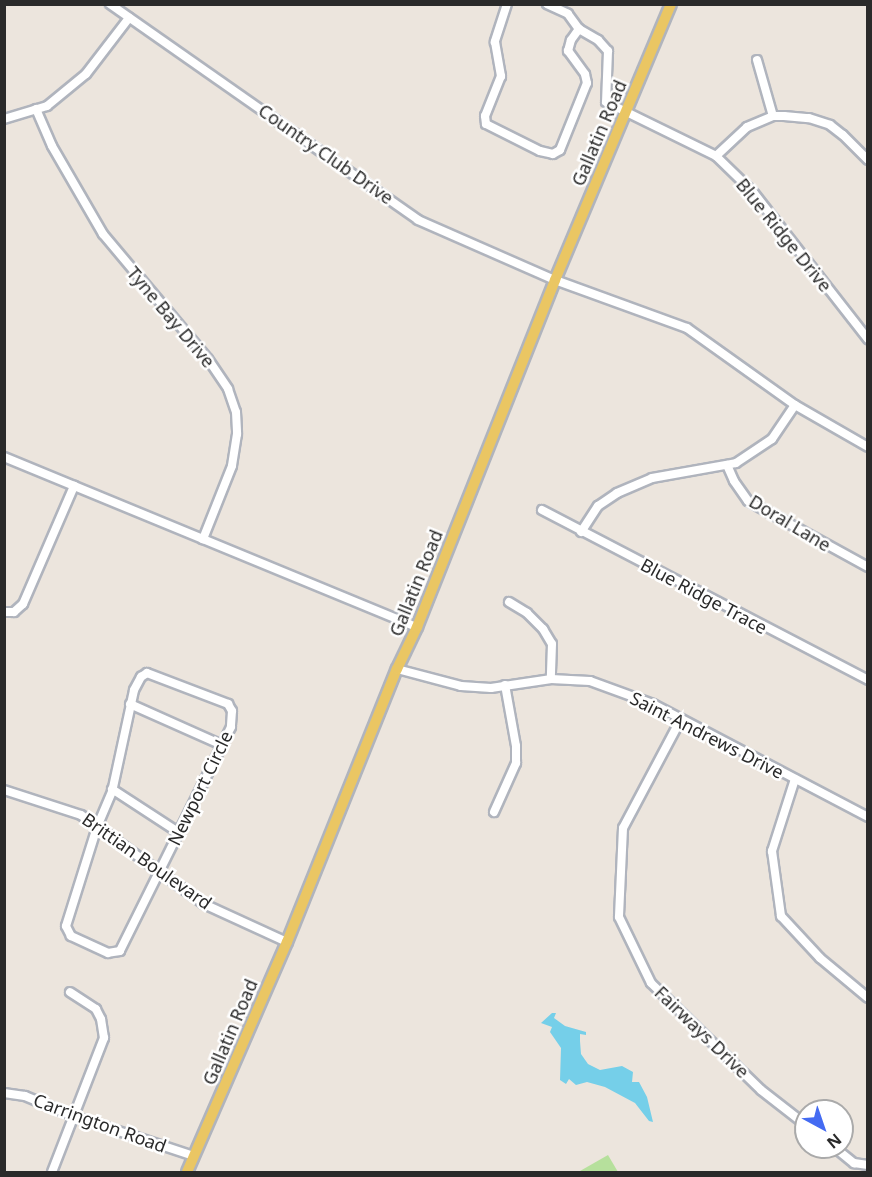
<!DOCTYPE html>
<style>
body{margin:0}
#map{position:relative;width:872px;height:1177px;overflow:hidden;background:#ece5dd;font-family:"Noto Sans",sans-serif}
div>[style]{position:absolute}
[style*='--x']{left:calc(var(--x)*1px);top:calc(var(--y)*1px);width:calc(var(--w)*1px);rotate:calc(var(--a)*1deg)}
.green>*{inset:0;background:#b6e09c}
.water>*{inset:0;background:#75cfe9}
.roads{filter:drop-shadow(2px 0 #b0b4bd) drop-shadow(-2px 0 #b0b4bd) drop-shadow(0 2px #b0b4bd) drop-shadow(0 -2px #b0b4bd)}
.minor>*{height:8px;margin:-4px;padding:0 4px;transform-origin:4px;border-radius:4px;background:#fff}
.major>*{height:10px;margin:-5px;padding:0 5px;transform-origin:5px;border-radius:5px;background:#eac663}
span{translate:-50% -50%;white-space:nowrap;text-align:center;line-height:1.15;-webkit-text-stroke:5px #fff;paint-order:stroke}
.street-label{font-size:18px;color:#2a2a2a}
.frame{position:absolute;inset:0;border:6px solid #2a2a2a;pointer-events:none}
.north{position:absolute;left:794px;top:1099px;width:60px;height:60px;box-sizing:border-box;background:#fff;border:2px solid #aaa;border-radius:50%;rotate:140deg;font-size:16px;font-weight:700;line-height:24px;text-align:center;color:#2a2a2a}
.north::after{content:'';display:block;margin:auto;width:21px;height:27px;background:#446bf2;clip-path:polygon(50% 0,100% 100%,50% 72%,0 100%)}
</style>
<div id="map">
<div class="green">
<div style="clip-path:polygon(608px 1155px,618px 1172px,581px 1172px,580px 1171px)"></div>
</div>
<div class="water">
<div style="clip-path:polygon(552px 1013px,556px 1013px,554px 1018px,565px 1026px,586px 1032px,586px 1035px,580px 1034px,580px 1041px,581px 1054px,588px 1064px,600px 1070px,622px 1066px,633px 1072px,632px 1082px,639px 1082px,647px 1097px,653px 1122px,649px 1121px,635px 1103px,605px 1087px,587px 1082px,576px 1085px,569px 1079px,566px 1084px,560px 1080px,561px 1048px,550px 1032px,552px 1027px,541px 1023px)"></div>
</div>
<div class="roads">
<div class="minor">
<div style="--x:110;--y:4;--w:376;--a:35"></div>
<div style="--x:418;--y:220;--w:150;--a:23.7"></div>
<div style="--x:555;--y:280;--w:140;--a:20"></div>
<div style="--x:687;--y:328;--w:133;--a:35.5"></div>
<div style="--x:795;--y:405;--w:84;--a:29.9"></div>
<div style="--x:507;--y:4;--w:40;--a:108"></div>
<div style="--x:495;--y:42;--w:35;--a:80"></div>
<div style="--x:501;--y:76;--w:43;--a:111.8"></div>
<div style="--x:485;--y:116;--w:8;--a:83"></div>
<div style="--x:486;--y:124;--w:60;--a:26.6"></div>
<div style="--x:540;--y:151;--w:13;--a:13"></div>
<div style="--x:553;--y:154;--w:8;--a:-30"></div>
<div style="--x:560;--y:150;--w:72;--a:-68.1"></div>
<div style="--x:587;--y:83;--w:9;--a:-103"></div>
<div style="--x:585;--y:74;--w:29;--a:-126"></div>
<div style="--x:568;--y:51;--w:11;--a:-75"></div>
<div style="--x:571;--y:40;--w:14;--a:-54"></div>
<div style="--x:547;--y:4;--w:23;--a:25"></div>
<div style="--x:568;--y:14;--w:19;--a:54"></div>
<div style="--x:579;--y:29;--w:22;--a:30"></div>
<div style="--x:598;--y:40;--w:15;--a:48"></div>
<div style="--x:608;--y:51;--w:51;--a:92.2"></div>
<div style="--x:606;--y:102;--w:123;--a:26.1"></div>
<div style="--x:716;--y:156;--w:52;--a:44.2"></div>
<div style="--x:753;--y:192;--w:187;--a:52"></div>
<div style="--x:757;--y:60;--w:58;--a:74.1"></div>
<div style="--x:36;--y:109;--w:40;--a:66.6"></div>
<div style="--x:52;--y:146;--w:102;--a:59.9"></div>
<div style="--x:103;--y:234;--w:163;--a:50"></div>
<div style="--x:208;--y:359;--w:36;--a:56"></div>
<div style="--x:228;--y:389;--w:24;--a:71"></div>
<div style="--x:236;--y:412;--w:22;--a:87"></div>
<div style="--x:237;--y:434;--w:32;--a:99"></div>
<div style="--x:232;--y:466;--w:79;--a:111.7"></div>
<div style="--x:4;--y:119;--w:45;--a:-16.8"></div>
<div style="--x:47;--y:106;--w:50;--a:-39.4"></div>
<div style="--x:86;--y:74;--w:71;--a:-52.5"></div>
<div style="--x:716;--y:156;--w:42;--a:-43.1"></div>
<div style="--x:747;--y:127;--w:28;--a:-23"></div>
<div style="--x:773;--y:116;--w:11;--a:0"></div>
<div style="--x:784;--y:116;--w:25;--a:5"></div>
<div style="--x:809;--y:118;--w:22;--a:18"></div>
<div style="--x:830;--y:125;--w:16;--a:38"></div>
<div style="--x:843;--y:135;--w:35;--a:45"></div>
<div style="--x:4;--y:457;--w:447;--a:22.4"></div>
<div style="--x:727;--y:465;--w:17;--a:66"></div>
<div style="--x:734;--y:481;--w:24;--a:55"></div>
<div style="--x:748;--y:501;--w:137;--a:28.8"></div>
<div style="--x:542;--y:510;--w:368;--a:27.5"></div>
<div style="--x:581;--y:532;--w:31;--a:-57"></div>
<div style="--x:598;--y:506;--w:23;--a:-34"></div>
<div style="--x:617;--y:493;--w:38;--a:-23"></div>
<div style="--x:652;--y:478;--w:85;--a:-10.1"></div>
<div style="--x:736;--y:463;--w:43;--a:-33.7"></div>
<div style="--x:772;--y:439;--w:41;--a:-55.9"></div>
<div style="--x:509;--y:602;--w:21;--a:31"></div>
<div style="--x:527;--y:613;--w:23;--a:45"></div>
<div style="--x:543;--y:629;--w:17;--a:59"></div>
<div style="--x:552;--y:644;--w:35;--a:92"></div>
<div style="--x:4;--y:612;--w:10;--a:0"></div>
<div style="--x:14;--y:612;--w:12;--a:-42"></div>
<div style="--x:23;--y:604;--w:129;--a:-66.6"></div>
<div style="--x:397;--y:669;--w:66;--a:14.9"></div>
<div style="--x:461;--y:686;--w:30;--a:4"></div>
<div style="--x:491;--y:688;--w:61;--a:-8.5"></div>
<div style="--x:551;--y:679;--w:39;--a:3"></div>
<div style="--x:590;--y:681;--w:67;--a:20.1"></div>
<div style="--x:653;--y:704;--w:243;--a:27.7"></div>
<div style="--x:147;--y:673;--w:87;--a:20.9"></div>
<div style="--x:228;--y:704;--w:8;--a:60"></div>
<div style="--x:232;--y:711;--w:16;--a:94"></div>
<div style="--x:231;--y:727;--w:250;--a:116.4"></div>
<div style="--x:120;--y:951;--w:12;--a:171"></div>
<div style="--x:108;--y:953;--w:41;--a:-155.3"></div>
<div style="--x:71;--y:936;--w:11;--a:-117"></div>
<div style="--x:66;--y:926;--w:104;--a:-72.6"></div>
<div style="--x:97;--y:827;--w:38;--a:-67"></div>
<div style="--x:112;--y:792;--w:104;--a:-77.8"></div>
<div style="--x:134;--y:690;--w:15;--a:-62"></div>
<div style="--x:141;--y:677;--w:7;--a:-34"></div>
<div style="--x:130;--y:704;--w:101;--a:24"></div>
<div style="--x:681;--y:719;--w:123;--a:118"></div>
<div style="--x:623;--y:828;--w:89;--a:92.6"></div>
<div style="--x:619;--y:917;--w:73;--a:64.1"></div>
<div style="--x:651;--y:983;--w:153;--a:44.2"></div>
<div style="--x:761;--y:1090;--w:57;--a:37.9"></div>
<div style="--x:795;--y:779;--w:76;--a:107.7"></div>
<div style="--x:772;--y:851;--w:66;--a:82.1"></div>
<div style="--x:781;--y:916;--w:57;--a:47.1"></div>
<div style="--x:820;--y:958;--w:62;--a:39.8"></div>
<div style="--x:112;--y:789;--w:79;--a:33.1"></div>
<div style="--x:4;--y:790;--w:81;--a:18"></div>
<div style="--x:81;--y:815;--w:152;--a:35.9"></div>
<div style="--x:204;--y:904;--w:91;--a:24.6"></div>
<div style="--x:494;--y:812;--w:54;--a:-65.8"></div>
<div style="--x:516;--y:763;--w:17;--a:-90"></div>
<div style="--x:516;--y:746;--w:62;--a:-100.2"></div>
<div style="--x:4;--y:1093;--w:21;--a:8"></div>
<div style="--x:25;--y:1096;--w:55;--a:22.4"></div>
<div style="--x:76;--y:1117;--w:124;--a:18.3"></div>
<div style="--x:834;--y:1147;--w:26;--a:39"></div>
<div style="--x:854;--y:1163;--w:14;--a:8"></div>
<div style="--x:52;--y:1172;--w:144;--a:-68.8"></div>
<div style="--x:104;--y:1038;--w:19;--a:-99"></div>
<div style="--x:101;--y:1019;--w:11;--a:-117"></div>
<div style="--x:96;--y:1009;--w:31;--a:-147"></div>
</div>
<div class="major">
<div style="--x:187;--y:1172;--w:251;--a:-66.5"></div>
<div style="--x:287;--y:942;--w:294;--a:-68.1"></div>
<div style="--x:397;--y:669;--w:47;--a:-64.5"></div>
<div style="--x:417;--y:627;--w:373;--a:-68.3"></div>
<div style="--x:555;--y:280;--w:299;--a:-67.2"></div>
</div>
</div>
<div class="street-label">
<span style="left:599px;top:133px;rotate:-67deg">Gallatin Road</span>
<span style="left:326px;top:154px;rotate:35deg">Country Club Drive</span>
<span style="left:784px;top:235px;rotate:51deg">Blue Ridge Drive</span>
<span style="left:171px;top:317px;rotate:50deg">Tyne Bay Drive</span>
<span style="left:790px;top:523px;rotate:31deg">Doral Lane</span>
<span style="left:416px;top:583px;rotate:-68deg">Gallatin Road</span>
<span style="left:704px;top:596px;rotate:28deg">Blue Ridge Trace</span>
<span style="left:707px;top:735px;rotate:27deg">Saint Andrews Drive</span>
<span style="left:200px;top:788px;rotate:-64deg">Newport Circle</span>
<span style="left:147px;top:861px;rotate:35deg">Brittian Boulevard</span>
<span style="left:230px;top:1032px;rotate:-67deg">Gallatin Road</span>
<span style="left:702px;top:1032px;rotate:44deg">Fairways Drive</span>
<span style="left:100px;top:1123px;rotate:20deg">Carrington Road</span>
</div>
<div class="frame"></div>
<div class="north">N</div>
</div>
